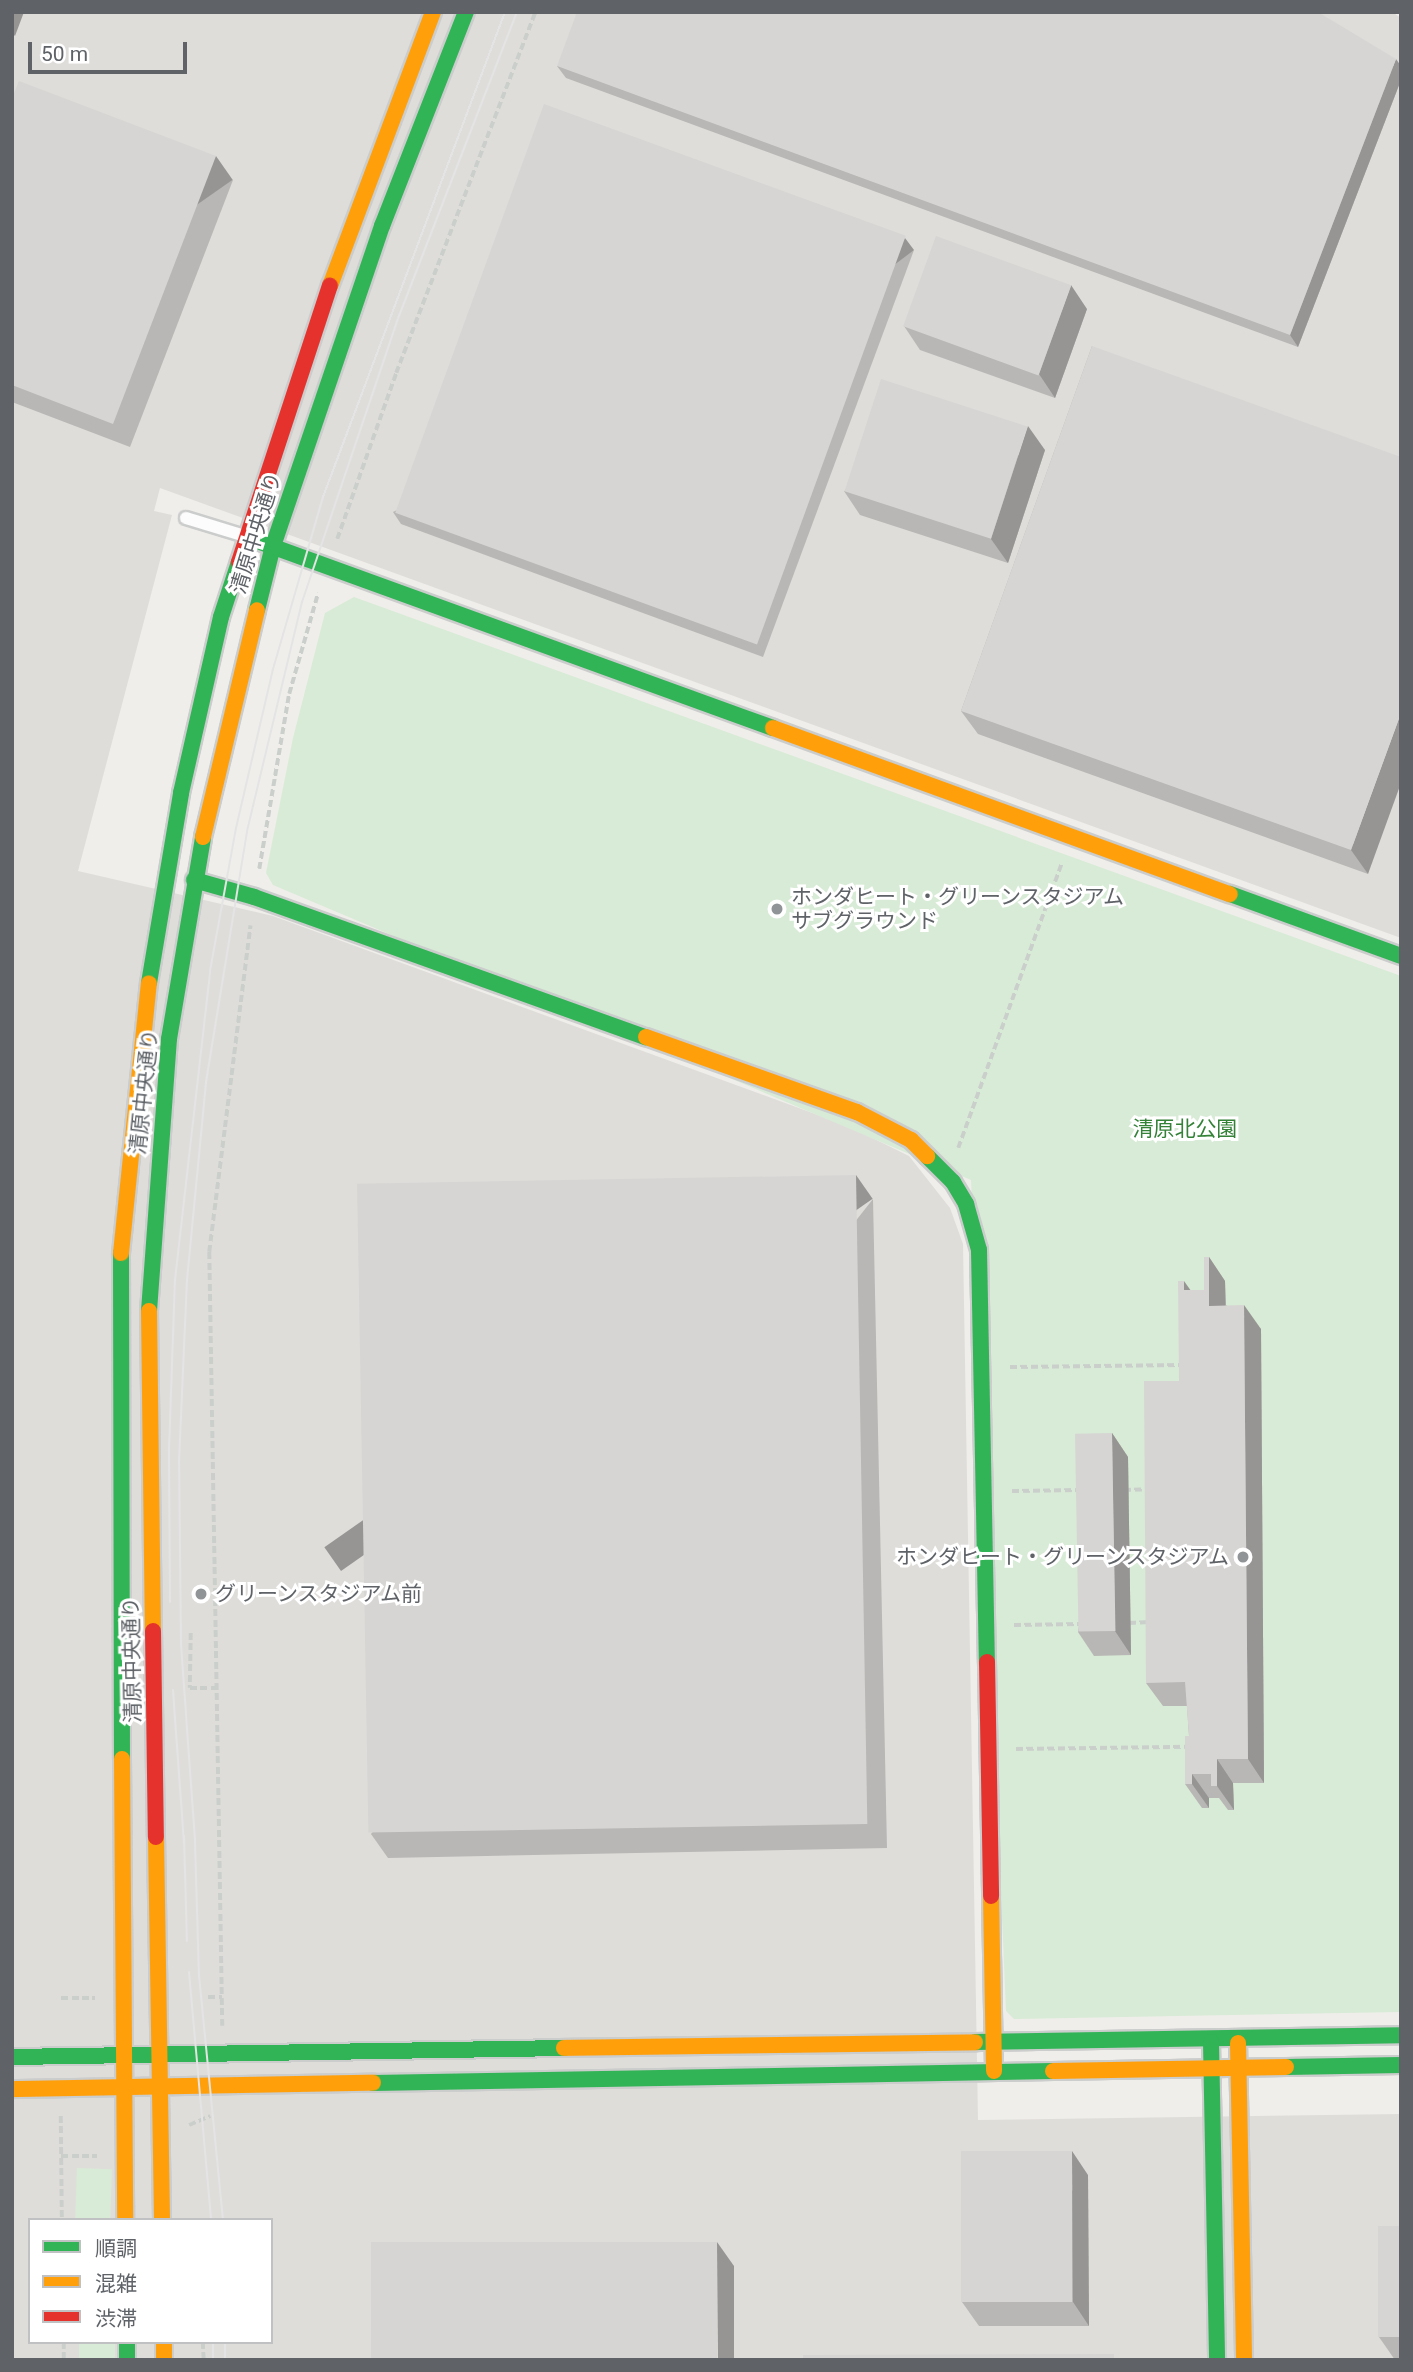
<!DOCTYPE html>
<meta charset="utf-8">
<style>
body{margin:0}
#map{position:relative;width:1413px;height:2372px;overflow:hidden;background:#efeeea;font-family:Roboto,"Noto Sans JP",sans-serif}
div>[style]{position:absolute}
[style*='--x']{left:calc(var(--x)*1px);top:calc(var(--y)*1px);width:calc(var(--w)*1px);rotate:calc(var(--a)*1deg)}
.industrial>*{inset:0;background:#dfddda}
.green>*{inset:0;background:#d8ebd6;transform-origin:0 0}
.path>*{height:3.5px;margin-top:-1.75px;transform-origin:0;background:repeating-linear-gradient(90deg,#cacfcc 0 7px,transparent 0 10.5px)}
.roads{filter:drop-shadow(2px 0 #cbcccc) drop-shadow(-2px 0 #cbcccc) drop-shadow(0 2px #cbcccc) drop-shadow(0 -2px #cbcccc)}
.lane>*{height:12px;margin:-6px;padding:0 6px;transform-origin:6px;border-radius:6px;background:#fdfcfc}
.fast>*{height:16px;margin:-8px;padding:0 8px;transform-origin:8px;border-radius:8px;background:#30b455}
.slow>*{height:16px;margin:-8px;padding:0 8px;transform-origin:8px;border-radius:8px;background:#ff9f0a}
.jam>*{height:16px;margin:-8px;padding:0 8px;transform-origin:8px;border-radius:8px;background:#e5322d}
.tram>*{height:2px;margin:-1px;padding:0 1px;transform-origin:1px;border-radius:1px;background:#e4e4e4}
.wall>*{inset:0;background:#b8b7b5}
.shaded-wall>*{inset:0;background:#969594;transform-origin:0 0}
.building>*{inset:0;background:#d6d5d3;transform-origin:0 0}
.dots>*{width:19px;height:19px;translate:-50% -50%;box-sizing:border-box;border:4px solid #fff;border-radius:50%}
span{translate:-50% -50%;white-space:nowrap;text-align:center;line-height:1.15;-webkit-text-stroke:6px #fff;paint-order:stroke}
.street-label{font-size:21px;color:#5f6368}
.poi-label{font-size:21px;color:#5f6368}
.left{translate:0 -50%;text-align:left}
.right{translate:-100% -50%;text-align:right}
.park-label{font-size:21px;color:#348238}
.frame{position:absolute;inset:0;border:14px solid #5f6368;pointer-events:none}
.legend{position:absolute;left:28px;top:2218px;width:245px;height:126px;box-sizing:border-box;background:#fff;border:2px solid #bfc1c3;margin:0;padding:9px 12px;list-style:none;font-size:21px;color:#5f6368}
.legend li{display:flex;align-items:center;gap:14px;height:35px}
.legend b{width:35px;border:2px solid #bfc1c3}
.scale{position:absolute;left:28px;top:42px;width:159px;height:32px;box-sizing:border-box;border:4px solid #5f6368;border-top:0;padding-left:9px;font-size:21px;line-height:24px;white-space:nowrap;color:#5f6368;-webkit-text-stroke:5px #fff;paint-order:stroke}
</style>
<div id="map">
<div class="industrial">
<div style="clip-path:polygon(evenodd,12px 12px,1392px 12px,1401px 18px,1401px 938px,160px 488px,154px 511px,172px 515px,78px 871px,273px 916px,848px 1126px,909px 1156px,950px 1208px,963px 1244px,978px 2120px,1401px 2114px,1401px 2360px,12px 2360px,12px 12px,30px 2220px,271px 2220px,271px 2342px,30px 2342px,30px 2220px)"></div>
</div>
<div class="green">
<div style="clip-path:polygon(354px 597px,1401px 976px,1401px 2012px,1014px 2019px,1006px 2011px,971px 1180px,273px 885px,266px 873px,293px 738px,325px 613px)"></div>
<div style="left:77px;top:2168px;width:35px;height:52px;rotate:2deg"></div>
<div style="left:79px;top:2342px;width:36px;height:18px"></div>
</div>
<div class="path">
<div style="--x:337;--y:539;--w:176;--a:-70.4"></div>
<div style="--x:396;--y:373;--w:387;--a:-68.9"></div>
<div style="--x:259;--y:869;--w:178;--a:-80.3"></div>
<div style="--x:289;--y:694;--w:105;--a:-74"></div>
<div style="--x:958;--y:1148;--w:304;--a:-70"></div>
<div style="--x:1010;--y:1367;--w:171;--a:-0.7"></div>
<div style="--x:1124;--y:1490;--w:24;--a:-2"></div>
<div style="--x:1012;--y:1491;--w:66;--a:-0.9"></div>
<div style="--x:1129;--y:1623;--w:21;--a:-3"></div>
<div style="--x:1014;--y:1625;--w:66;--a:-0.9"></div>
<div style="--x:191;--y:1633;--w:55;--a:91"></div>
<div style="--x:190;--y:1688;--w:26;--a:0"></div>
<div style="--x:1016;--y:1749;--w:174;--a:-0.7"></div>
<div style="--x:208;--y:1997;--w:14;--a:0"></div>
<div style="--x:61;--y:1998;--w:34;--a:0"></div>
<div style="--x:222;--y:2026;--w:774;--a:-90.96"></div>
<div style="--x:209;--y:1252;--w:329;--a:-82.8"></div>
<div style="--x:61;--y:2116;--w:104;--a:89.4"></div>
<div style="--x:189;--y:2125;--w:23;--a:-23"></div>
<div style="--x:61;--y:2156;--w:36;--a:0"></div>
<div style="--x:64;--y:2342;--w:18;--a:90"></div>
<div style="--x:203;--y:2342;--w:18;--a:87"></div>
</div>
<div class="roads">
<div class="lane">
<div style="--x:186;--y:518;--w:62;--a:17"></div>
</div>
<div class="fast">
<div style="--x:249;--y:538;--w:557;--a:19.93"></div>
<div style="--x:257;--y:610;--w:66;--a:-76"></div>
<div style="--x:273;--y:546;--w:338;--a:-71.2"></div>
<div style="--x:382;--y:226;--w:230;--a:-68.6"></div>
<div style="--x:194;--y:880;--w:62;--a:15.8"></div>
<div style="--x:254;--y:897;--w:416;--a:19.7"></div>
<div style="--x:1230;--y:894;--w:182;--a:19.9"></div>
<div style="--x:149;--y:983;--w:193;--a:-80.4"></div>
<div style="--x:181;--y:793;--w:180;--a:-77.2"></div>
<div style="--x:221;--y:617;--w:58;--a:-71.9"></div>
<div style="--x:927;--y:1156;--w:37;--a:45"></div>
<div style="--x:953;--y:1182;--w:26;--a:59"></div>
<div style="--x:966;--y:1204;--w:48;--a:74.2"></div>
<div style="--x:979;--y:1250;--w:412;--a:88.9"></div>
<div style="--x:121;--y:1253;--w:506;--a:89.89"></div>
<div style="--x:149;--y:1311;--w:273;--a:-85.8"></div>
<div style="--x:169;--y:1039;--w:205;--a:-80.4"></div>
<div style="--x:975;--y:2042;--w:426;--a:-0.9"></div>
<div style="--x:1211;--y:2042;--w:318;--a:88.9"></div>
<div style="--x:12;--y:2057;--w:552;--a:-0.93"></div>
<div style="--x:1286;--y:2067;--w:115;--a:-1"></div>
<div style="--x:373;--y:2083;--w:680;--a:-1.01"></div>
<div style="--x:127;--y:2342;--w:18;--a:90"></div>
</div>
<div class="slow">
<div style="--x:330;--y:286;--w:293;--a:-69.4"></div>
<div style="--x:773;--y:728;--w:486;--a:20"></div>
<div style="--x:203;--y:837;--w:233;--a:-76.6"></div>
<div style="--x:646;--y:1037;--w:224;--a:19.6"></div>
<div style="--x:857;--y:1112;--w:61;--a:27.4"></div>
<div style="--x:911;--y:1140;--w:23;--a:45"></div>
<div style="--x:121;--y:1253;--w:271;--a:-84.1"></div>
<div style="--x:149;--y:1311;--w:320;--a:89.3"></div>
<div style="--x:122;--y:1759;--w:461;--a:89.6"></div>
<div style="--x:156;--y:1837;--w:383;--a:89.1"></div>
<div style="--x:991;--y:1896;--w:175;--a:89"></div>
<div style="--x:1238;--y:2043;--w:317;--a:88.9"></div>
<div style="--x:564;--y:2048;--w:411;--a:-0.8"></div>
<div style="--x:1053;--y:2071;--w:233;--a:-1"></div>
<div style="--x:12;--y:2089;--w:361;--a:-1"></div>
<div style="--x:164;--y:2342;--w:18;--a:90"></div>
</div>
<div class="jam">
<div style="--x:239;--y:562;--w:291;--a:-71.8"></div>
<div style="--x:153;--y:1631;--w:206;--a:89.2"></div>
<div style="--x:987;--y:1662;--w:234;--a:89"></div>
</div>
</div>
<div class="tram">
<div style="--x:170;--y:1602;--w:152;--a:-90.4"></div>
<div style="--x:169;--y:1450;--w:170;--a:-88"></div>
<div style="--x:175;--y:1280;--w:311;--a:-83.5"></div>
<div style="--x:210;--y:971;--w:145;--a:-79.7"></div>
<div style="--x:236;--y:828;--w:163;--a:-76.9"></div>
<div style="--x:273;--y:669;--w:179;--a:-73.8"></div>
<div style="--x:323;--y:497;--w:518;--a:-69.43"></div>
<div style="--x:173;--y:1690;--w:153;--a:85.9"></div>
<div style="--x:184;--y:1836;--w:105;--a:88.4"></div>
<div style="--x:189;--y:1972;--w:249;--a:84.9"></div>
<div style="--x:223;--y:2220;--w:244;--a:-95.6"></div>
<div style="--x:199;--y:1977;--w:137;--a:-91.7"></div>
<div style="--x:195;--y:1840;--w:196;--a:-94.1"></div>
<div style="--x:181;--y:1644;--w:182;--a:-90.6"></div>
<div style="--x:179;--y:1462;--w:182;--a:-87.5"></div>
<div style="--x:187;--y:1280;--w:199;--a:-84.5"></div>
<div style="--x:206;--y:1082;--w:254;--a:-80.7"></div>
<div style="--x:247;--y:831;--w:236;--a:-76.5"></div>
<div style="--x:302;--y:602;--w:302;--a:-71.3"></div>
<div style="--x:399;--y:316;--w:326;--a:-68.8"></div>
<div style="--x:213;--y:2342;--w:18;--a:90"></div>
<div style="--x:225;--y:2342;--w:18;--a:90"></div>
</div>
<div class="wall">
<div style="clip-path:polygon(557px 66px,1401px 66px,1401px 80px,1298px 347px,566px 78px)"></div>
<div style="clip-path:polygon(12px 98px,233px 180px,130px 447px,12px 402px)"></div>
<div style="clip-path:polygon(914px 250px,763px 657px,401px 524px,393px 512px)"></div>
<div style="clip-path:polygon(1087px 309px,1055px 398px,920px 350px,904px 326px)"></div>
<div style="clip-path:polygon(1092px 346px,1368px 874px,978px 734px,961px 711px)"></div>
<div style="clip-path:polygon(1045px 450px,1008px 563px,860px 515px,844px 491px)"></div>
<div style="clip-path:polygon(873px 1199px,887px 1848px,388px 1858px,371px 1834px)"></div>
<div style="clip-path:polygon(1209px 1257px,1225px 1281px,1226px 1305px,1261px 1329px,1264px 1783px,1233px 1783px,1234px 1810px,1228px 1810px,1219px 1798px,1209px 1798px,1209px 1808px,1202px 1808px,1185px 1784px,1189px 1736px,1187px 1706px,1163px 1706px,1146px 1683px,1190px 1290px,1204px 1290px)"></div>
<div style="clip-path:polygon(1112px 1433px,1128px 1457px,1131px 1655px,1094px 1656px,1078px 1632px)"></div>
<div style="clip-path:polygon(1088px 2175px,1089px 2326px,979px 2326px,962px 2302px)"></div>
<div style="clip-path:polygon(1401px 2226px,1401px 2360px,1395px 2360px,1379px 2337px)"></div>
</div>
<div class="shaded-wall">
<div style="clip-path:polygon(12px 12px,24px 12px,15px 36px,12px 33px)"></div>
<div style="clip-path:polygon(1396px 59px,1401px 66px,1401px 80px,1298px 347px,1290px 335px)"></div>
<div style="left:216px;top:156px;width:29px;height:287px;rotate:55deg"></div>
<div style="left:905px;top:238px;width:15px;height:434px;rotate:53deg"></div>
<div style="clip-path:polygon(1071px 285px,1087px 309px,1055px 398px,1039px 374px)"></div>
<div style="clip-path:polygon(1028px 426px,1045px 450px,1008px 563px,991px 539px)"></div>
<div style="clip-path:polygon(1401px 713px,1401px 783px,1368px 874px,1351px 850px)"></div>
<div style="left:856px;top:1175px;width:29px;height:649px;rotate:55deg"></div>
<div style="clip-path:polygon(1209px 1257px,1225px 1281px,1226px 1329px,1209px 1306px)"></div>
<div style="clip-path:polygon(1184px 1281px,1201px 1305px,1184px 1290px)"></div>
<div style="clip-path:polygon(1244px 1305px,1261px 1329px,1264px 1783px,1248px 1759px)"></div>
<div style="clip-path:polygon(1112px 1433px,1128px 1457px,1131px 1655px,1115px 1631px)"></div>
<div style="clip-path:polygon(1217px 1759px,1233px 1783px,1234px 1810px,1217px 1786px)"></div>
<div style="clip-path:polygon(1192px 1774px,1209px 1798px,1209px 1808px,1192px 1784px)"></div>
<div style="clip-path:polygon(1072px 2151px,1088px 2175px,1089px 2326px,1073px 2302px)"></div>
<div style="clip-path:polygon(717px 2242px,734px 2266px,734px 2360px,718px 2360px)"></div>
</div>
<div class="building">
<div style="clip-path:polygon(577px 12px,1318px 12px,1396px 59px,1290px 335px,557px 66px)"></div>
<div style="clip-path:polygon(19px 81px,216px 156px,113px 424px,12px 385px,12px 98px)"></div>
<div style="left:544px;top:104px;width:385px;height:435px;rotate:20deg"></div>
<div style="left:936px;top:236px;width:144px;height:96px;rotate:20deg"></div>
<div style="clip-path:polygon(1092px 346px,1401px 457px,1401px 713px,1351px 850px,961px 711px)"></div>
<div style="left:881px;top:379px;width:154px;height:118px;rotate:18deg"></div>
<div style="left:856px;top:1175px;width:649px;height:499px;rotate:89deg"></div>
<div style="clip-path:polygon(1204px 1257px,1209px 1257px,1209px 1306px,1244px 1305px,1248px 1759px,1217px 1759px,1217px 1786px,1211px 1786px,1211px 1774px,1192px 1774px,1192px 1784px,1185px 1784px,1185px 1736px,1189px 1736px,1185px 1682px,1146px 1683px,1144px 1381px,1179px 1381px,1178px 1281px,1184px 1281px,1184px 1290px,1204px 1290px)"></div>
<div style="left:1112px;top:1433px;width:198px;height:37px;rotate:89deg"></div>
<div style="left:961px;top:2151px;width:111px;height:151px"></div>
<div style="left:1378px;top:2226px;width:23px;height:111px"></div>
<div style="left:717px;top:2242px;width:118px;height:346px;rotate:90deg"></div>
<div style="clip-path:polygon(1114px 2354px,1114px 2360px,803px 2360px,803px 2355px)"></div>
</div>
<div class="dots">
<div style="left:777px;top:909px;background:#919496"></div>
<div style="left:1243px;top:1557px;background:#919496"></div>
<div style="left:201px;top:1594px;background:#919496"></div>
</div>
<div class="street-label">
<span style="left:256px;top:533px;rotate:-73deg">清原中央通り</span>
<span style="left:144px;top:1092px;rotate:-84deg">清原中央通り</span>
<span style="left:132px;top:1660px;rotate:-91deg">清原中央通り</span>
</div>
<div class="poi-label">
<span class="left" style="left:791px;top:909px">ホンダヒート・グリーンスタジアム<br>サブグラウンド</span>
<span class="right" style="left:1229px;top:1557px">ホンダヒート・グリーンスタジアム</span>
<span class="left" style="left:215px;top:1594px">グリーンスタジアム前</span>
</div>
<div class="park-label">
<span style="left:1185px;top:1129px">清原北公園</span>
</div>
<div class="frame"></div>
<ul class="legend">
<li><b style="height:9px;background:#30b455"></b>順調</li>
<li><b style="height:9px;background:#ff9f0a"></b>混雑</li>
<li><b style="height:9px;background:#e5322d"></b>渋滞</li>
</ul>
<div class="scale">50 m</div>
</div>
